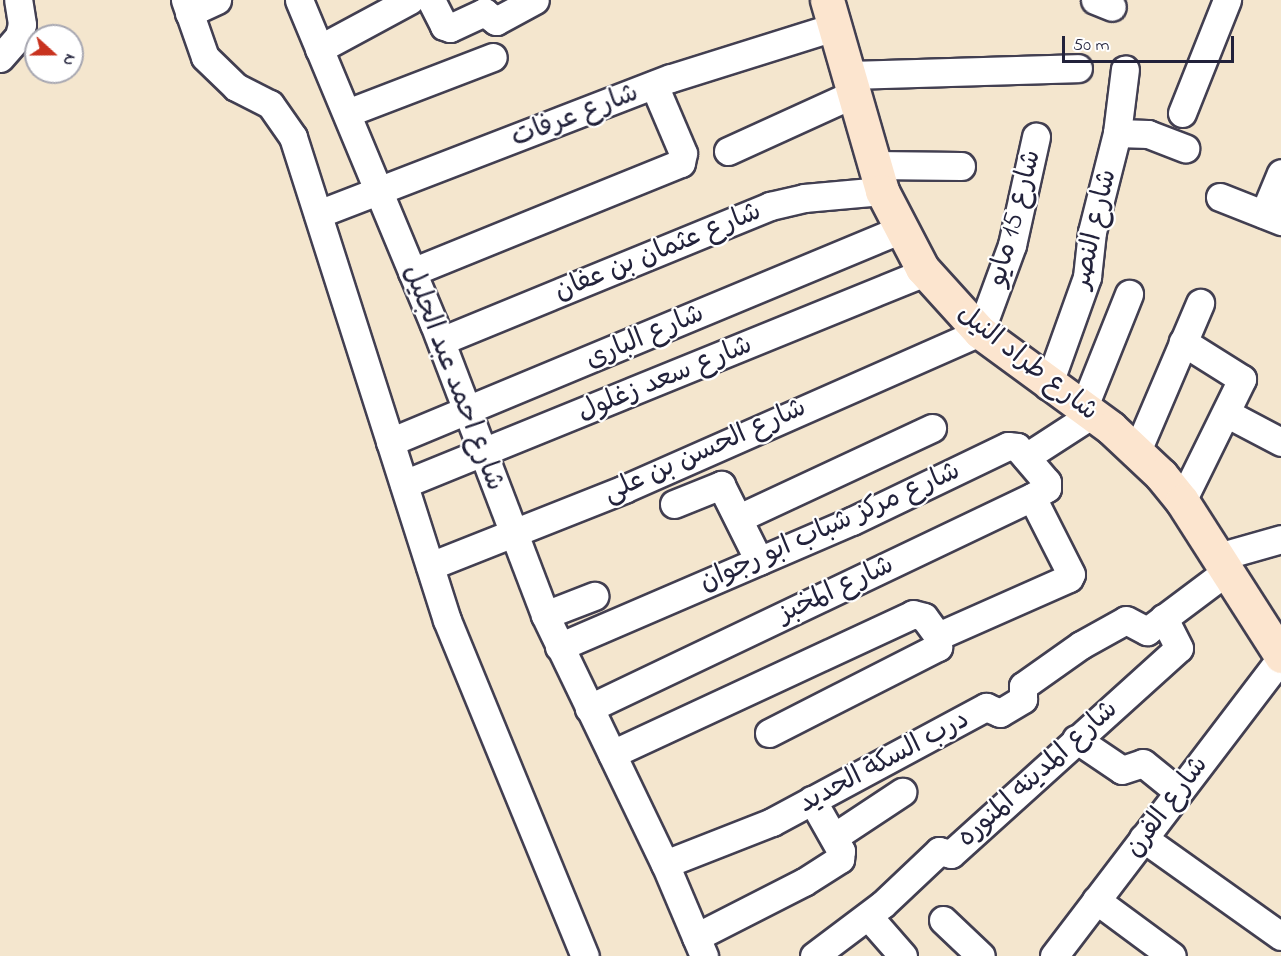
<!DOCTYPE html>
<meta charset="utf-8">
<style>
body{margin:0}
#map{position:relative;width:1281px;height:956px;overflow:hidden;background:#f4e6ce;font-family:"Indie Flower","Playpen Sans Arabic",sans-serif}
div>[style]{position:absolute}
[style*='--x']{left:calc(var(--x)*1px);top:calc(var(--y)*1px);width:calc(var(--w)*1px);rotate:calc(var(--a)*1deg)}
.roads{filter:drop-shadow(2px 0 #423f51) drop-shadow(-2px 0 #423f51) drop-shadow(0 2px #423f51) drop-shadow(0 -2px #423f51)}
.street>*{height:27px;margin:-13.5px;padding:0 13.5px;transform-origin:13.5px;border-radius:13.5px;background:#fff}
.secondary>*{height:33px;margin:-16.5px;padding:0 16.5px;transform-origin:16.5px;border-radius:16.5px;background:#fce5cf}
span{translate:-50% -50%;white-space:nowrap;text-align:center;line-height:1.15;-webkit-text-stroke:4.5px #fff;paint-order:stroke}
.street-label{font-size:27px;color:#22223b}
.north{position:absolute;left:24px;top:24px;width:60px;height:60px;box-sizing:border-box;background:#fff;border:2px solid #a7a7b1;border-radius:50%;rotate:111deg;font-size:16px;font-weight:700;line-height:24px;text-align:center;color:#22223b}
.north::after{content:'';display:block;margin:auto;width:21px;height:27px;background:#c8321e;clip-path:polygon(50% 0,100% 100%,50% 72%,0 100%)}
.scale{position:absolute;left:1062px;top:36px;width:172px;height:27px;box-sizing:border-box;border:3px solid #22223b;border-top:0;padding-left:8px;font-size:18px;line-height:21px;white-space:nowrap;color:#22223b;-webkit-text-stroke:4px #fff;paint-order:stroke}
</style>
<div id="map">
<div class="roads">
<div class="street">
<div style="--x:185;--y:0;--w:60;--a:70.7"></div>
<div style="--x:205;--y:57;--w:43;--a:44.1"></div>
<div style="--x:236;--y:87;--w:38;--a:27"></div>
<div style="--x:270;--y:104;--w:40;--a:55.1"></div>
<div style="--x:293;--y:137;--w:507;--a:72.32"></div>
<div style="--x:447;--y:620;--w:363;--a:67.7"></div>
<div style="--x:299;--y:0;--w:351;--a:67.4"></div>
<div style="--x:434;--y:324;--w:311;--a:69.1"></div>
<div style="--x:545;--y:615;--w:276;--a:64.3"></div>
<div style="--x:665;--y:864;--w:100;--a:67"></div>
<div style="--x:431;--y:0;--w:29;--a:63"></div>
<div style="--x:444;--y:26;--w:6;--a:18"></div>
<div style="--x:450;--y:28;--w:38;--a:-25"></div>
<div style="--x:484;--y:12;--w:15;--a:37"></div>
<div style="--x:496;--y:21;--w:44;--a:-28.3"></div>
<div style="--x:1095;--y:0;--w:18;--a:22"></div>
<div style="--x:189;--y:13;--w:31;--a:-25"></div>
<div style="--x:319;--y:49;--w:103;--a:-28.3"></div>
<div style="--x:0;--y:58;--w:29;--a:-49"></div>
<div style="--x:19;--y:36;--w:12;--a:-76"></div>
<div style="--x:22;--y:24;--w:24;--a:-99"></div>
<div style="--x:847;--y:75;--w:231;--a:-1.7"></div>
<div style="--x:347;--y:113;--w:156;--a:-21"></div>
<div style="--x:1182;--y:113;--w:122;--a:-68.3"></div>
<div style="--x:1117;--y:133;--w:31;--a:2"></div>
<div style="--x:1148;--y:134;--w:40;--a:21"></div>
<div style="--x:728;--y:151;--w:137;--a:-24.5"></div>
<div style="--x:874;--y:165;--w:87;--a:0.7"></div>
<div style="--x:1220;--y:197;--w:66;--a:21.5"></div>
<div style="--x:318;--y:214;--w:378;--a:-21.1"></div>
<div style="--x:671;--y:78;--w:171;--a:-17.4"></div>
<div style="--x:1264;--y:214;--w:44;--a:-67.5"></div>
<div style="--x:412;--y:272;--w:290;--a:-22.1"></div>
<div style="--x:681;--y:163;--w:10;--a:-79"></div>
<div style="--x:683;--y:153;--w:74;--a:-113.1"></div>
<div style="--x:441;--y:341;--w:356;--a:-22.3"></div>
<div style="--x:770;--y:206;--w:35;--a:-13"></div>
<div style="--x:804;--y:198;--w:78;--a:-5.1"></div>
<div style="--x:1048;--y:386;--w:116;--a:-70.3"></div>
<div style="--x:1087;--y:277;--w:45;--a:-83.7"></div>
<div style="--x:1092;--y:232;--w:102;--a:-75.8"></div>
<div style="--x:1117;--y:133;--w:64;--a:-82.9"></div>
<div style="--x:1083;--y:409;--w:124;--a:-68.2"></div>
<div style="--x:1226;--y:413;--w:62;--a:27.8"></div>
<div style="--x:390;--y:442;--w:551;--a:-22.61"></div>
<div style="--x:1137;--y:451;--w:161;--a:-66.9"></div>
<div style="--x:1026;--y:457;--w:77;--a:-32.9"></div>
<div style="--x:404;--y:484;--w:562;--a:-22.14"></div>
<div style="--x:1182;--y:501;--w:136;--a:-63.8"></div>
<div style="--x:1242;--y:379;--w:70;--a:-147.9"></div>
<div style="--x:674;--y:504;--w:51;--a:-22"></div>
<div style="--x:721;--y:485;--w:85;--a:63.4"></div>
<div style="--x:739;--y:518;--w:213;--a:-25"></div>
<div style="--x:1218;--y:557;--w:66;--a:-15.9"></div>
<div style="--x:430;--y:566;--w:209;--a:-21.6"></div>
<div style="--x:624;--y:489;--w:389;--a:-23.8"></div>
<div style="--x:980;--y:332;--w:93;--a:-69.8"></div>
<div style="--x:1012;--y:245;--w:111;--a:-77.5"></div>
<div style="--x:545;--y:615;--w:53;--a:-21.2"></div>
<div style="--x:559;--y:647;--w:319;--a:-23.3"></div>
<div style="--x:852;--y:521;--w:173;--a:-25.7"></div>
<div style="--x:1008;--y:446;--w:9;--a:6"></div>
<div style="--x:1017;--y:447;--w:46;--a:49.4"></div>
<div style="--x:1047;--y:482;--w:6;--a:90"></div>
<div style="--x:1047;--y:488;--w:17;--a:149"></div>
<div style="--x:1032;--y:497;--w:491;--a:154.5"></div>
<div style="--x:769;--y:733;--w:190;--a:-27"></div>
<div style="--x:938;--y:647;--w:11;--a:-90"></div>
<div style="--x:1076;--y:739;--w:55;--a:34"></div>
<div style="--x:1122;--y:770;--w:22;--a:-18"></div>
<div style="--x:1143;--y:763;--w:46;--a:38.9"></div>
<div style="--x:612;--y:754;--w:332;--a:-24.9"></div>
<div style="--x:913;--y:614;--w:11;--a:15"></div>
<div style="--x:924;--y:617;--w:24;--a:54"></div>
<div style="--x:938;--y:636;--w:143;--a:-23.9"></div>
<div style="--x:1069;--y:578;--w:4;--a:-63"></div>
<div style="--x:1071;--y:574;--w:86;--a:-116.9"></div>
<div style="--x:834;--y:837;--w:82;--a:-33.5"></div>
<div style="--x:1143;--y:838;--w:169;--a:35.4"></div>
<div style="--x:665;--y:864;--w:115;--a:-21.4"></div>
<div style="--x:772;--y:822;--w:243;--a:-28.3"></div>
<div style="--x:986;--y:707;--w:15;--a:23"></div>
<div style="--x:1000;--y:713;--w:27;--a:-31"></div>
<div style="--x:1023;--y:699;--w:13;--a:-90"></div>
<div style="--x:1023;--y:686;--w:71;--a:-35.3"></div>
<div style="--x:1081;--y:645;--w:51;--a:-29.1"></div>
<div style="--x:1126;--y:620;--w:24;--a:28"></div>
<div style="--x:1147;--y:631;--w:100;--a:-36.9"></div>
<div style="--x:1096;--y:900;--w:94;--a:36.4"></div>
<div style="--x:868;--y:916;--w:53;--a:48.8"></div>
<div style="--x:943;--y:920;--w:52;--a:43.5"></div>
<div style="--x:696;--y:937;--w:121;--a:-27"></div>
<div style="--x:804;--y:882;--w:43;--a:-32.6"></div>
<div style="--x:840;--y:859;--w:8;--a:-83"></div>
<div style="--x:841;--y:851;--w:59;--a:-119.6"></div>
<div style="--x:814;--y:956;--w:86;--a:-37"></div>
<div style="--x:883;--y:904;--w:77;--a:-43.4"></div>
<div style="--x:939;--y:851;--w:12;--a:14"></div>
<div style="--x:951;--y:854;--w:307;--a:-42.1"></div>
<div style="--x:1179;--y:648;--w:34;--a:-117"></div>
<div style="--x:1054;--y:956;--w:375;--a:-52.7"></div>
</div>
<div class="secondary">
<div style="--x:827;--y:0;--w:199;--a:73.9"></div>
<div style="--x:882;--y:191;--w:87;--a:62.5"></div>
<div style="--x:922;--y:268;--w:86;--a:47.8"></div>
<div style="--x:980;--y:332;--w:162;--a:36.2"></div>
<div style="--x:1111;--y:428;--w:69;--a:43.2"></div>
<div style="--x:1161;--y:475;--w:33;--a:51"></div>
<div style="--x:1182;--y:501;--w:184;--a:57.4"></div>
</div>
</div>
<div class="street-label">
<span style="left:575px;top:116px;rotate:-21deg">شارع عرفات</span>
<span style="left:1015px;top:218px;rotate:-75deg">شارع 15 مايو</span>
<span style="left:1095px;top:229px;rotate:-77deg">شارع النصر</span>
<span style="left:658px;top:252px;rotate:-22deg">شارع عثمان بن عفان</span>
<span style="left:645px;top:337px;rotate:-23deg">شارع البارى</span>
<span style="left:1027px;top:363px;rotate:38deg">شارع طراد النيل</span>
<span style="left:453px;top:378px;rotate:69deg">شارع احمد عبد الجليل</span>
<span style="left:665px;top:379px;rotate:-22deg">شارع سعد زغلول</span>
<span style="left:705px;top:451px;rotate:-24deg">شارع الحسن بن على</span>
<span style="left:830px;top:527px;rotate:-24deg">شارع مركز شباب ابو رجوان</span>
<span style="left:836px;top:590px;rotate:-25deg">شارع المخبز</span>
<span style="left:884px;top:762px;rotate:-28deg">درب السكة الحديد</span>
<span style="left:1038px;top:774px;rotate:-42deg">شارع المدينه المنوره</span>
<span style="left:1167px;top:807px;rotate:-53deg">شارع الفرن</span>
</div>
<div class="north">N</div>
<div class="scale">50 m</div>
</div>
